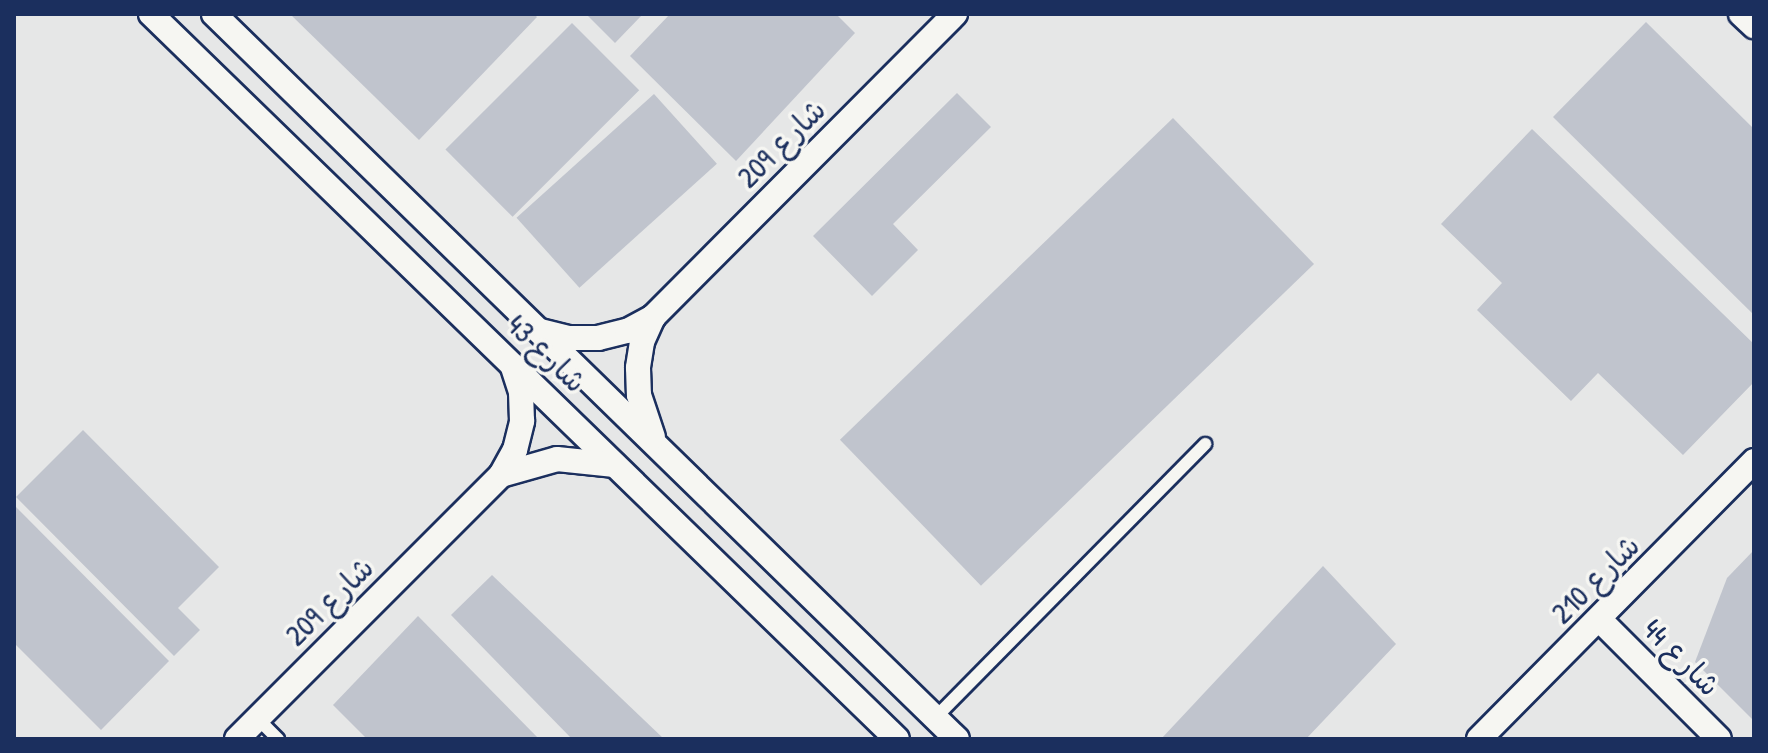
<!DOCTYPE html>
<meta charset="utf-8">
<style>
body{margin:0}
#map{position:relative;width:1768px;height:753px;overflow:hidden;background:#f6f6f2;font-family:"Patrick Hand","Playpen Sans Arabic",sans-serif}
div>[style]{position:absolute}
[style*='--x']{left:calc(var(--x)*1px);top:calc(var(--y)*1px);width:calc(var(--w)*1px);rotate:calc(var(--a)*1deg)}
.built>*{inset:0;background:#e6e7e7;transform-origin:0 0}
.building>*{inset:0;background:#c0c4cd;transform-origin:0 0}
.roads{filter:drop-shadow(2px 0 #1b2f5e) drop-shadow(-2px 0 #1b2f5e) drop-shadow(0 2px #1b2f5e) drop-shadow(0 -2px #1b2f5e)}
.lane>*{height:12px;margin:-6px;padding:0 6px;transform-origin:6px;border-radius:6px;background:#f6f6f2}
.street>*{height:24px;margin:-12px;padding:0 12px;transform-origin:12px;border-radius:12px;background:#f6f6f2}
span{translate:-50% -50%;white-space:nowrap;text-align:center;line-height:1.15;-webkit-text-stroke:7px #f6f6f2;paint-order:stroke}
.street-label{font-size:30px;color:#1b2f5e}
.frame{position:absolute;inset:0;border:16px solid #1b2f5e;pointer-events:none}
</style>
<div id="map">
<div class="built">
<div style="left:14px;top:14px;width:1740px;height:725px"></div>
</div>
<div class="building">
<div style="clip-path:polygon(290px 14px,534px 14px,537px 17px,419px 140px)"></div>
<div style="clip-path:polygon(586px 14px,643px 14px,615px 43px)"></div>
<div style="clip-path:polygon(670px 14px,836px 14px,855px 33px,736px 161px,630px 56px)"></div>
<div style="clip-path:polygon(1646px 22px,1754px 129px,1754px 315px,1553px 117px)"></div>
<div style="left:572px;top:23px;width:95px;height:179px;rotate:45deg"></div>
<div style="clip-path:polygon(957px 93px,991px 127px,893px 224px,918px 250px,872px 296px,813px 236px)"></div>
<div style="left:654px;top:94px;width:94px;height:185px;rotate:48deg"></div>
<div style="left:1173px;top:118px;width:203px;height:463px;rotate:46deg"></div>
<div style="clip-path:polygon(1532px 129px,1754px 344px,1754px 382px,1683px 455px,1598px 373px,1571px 401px,1477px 310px,1502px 283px,1441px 224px)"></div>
<div style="clip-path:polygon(83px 430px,219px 567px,178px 608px,200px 630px,174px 656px,16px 497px)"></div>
<div style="clip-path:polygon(14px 505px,169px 661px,101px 730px,14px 643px)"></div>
<div style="clip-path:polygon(1754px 550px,1754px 721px,1695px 662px,1727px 578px)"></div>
<div style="clip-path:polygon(1323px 566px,1396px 644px,1306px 739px,1161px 739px)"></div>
<div style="clip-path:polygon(492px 575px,664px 739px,572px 739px,451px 615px)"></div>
<div style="clip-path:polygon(418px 616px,539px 739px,367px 739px,333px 705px)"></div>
</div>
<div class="roads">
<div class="lane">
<div style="--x:257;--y:718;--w:30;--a:45"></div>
<div style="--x:935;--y:718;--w:385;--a:-45.4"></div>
</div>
<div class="street">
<div style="--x:151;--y:14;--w:1040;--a:44.18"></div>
<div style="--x:214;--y:14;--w:1038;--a:44.3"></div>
<div style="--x:1741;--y:14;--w:18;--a:43"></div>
<div style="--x:653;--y:317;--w:27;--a:114"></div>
<div style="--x:642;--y:342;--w:26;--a:99"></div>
<div style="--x:638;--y:368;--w:27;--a:88"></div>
<div style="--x:639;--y:395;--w:44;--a:71.6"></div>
<div style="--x:540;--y:331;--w:29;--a:14"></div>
<div style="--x:568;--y:338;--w:30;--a:0"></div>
<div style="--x:598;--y:338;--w:30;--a:-14"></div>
<div style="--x:627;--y:331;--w:30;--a:-28"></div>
<div style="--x:653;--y:317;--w:428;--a:-45.1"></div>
<div style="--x:501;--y:475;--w:58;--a:-15.9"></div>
<div style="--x:557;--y:459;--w:58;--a:5.9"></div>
<div style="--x:1600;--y:620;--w:168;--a:45"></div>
<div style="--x:237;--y:739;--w:373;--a:-45"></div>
<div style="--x:501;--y:475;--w:29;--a:-61"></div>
<div style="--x:515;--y:450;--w:30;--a:-76"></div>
<div style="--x:522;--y:421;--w:29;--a:-92"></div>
<div style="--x:521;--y:392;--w:28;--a:-108"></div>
<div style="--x:1479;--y:739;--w:391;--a:-45.3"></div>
</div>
</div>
<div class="street-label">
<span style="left:781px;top:143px;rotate:-45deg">شارع 209</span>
<span style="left:547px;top:353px;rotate:44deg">شارع 43</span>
<span style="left:1595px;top:579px;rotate:-45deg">شارع 210</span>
<span style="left:329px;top:601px;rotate:-45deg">شارع 209</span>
<span style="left:1682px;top:657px;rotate:45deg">شارع 44</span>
</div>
<div class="frame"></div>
</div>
